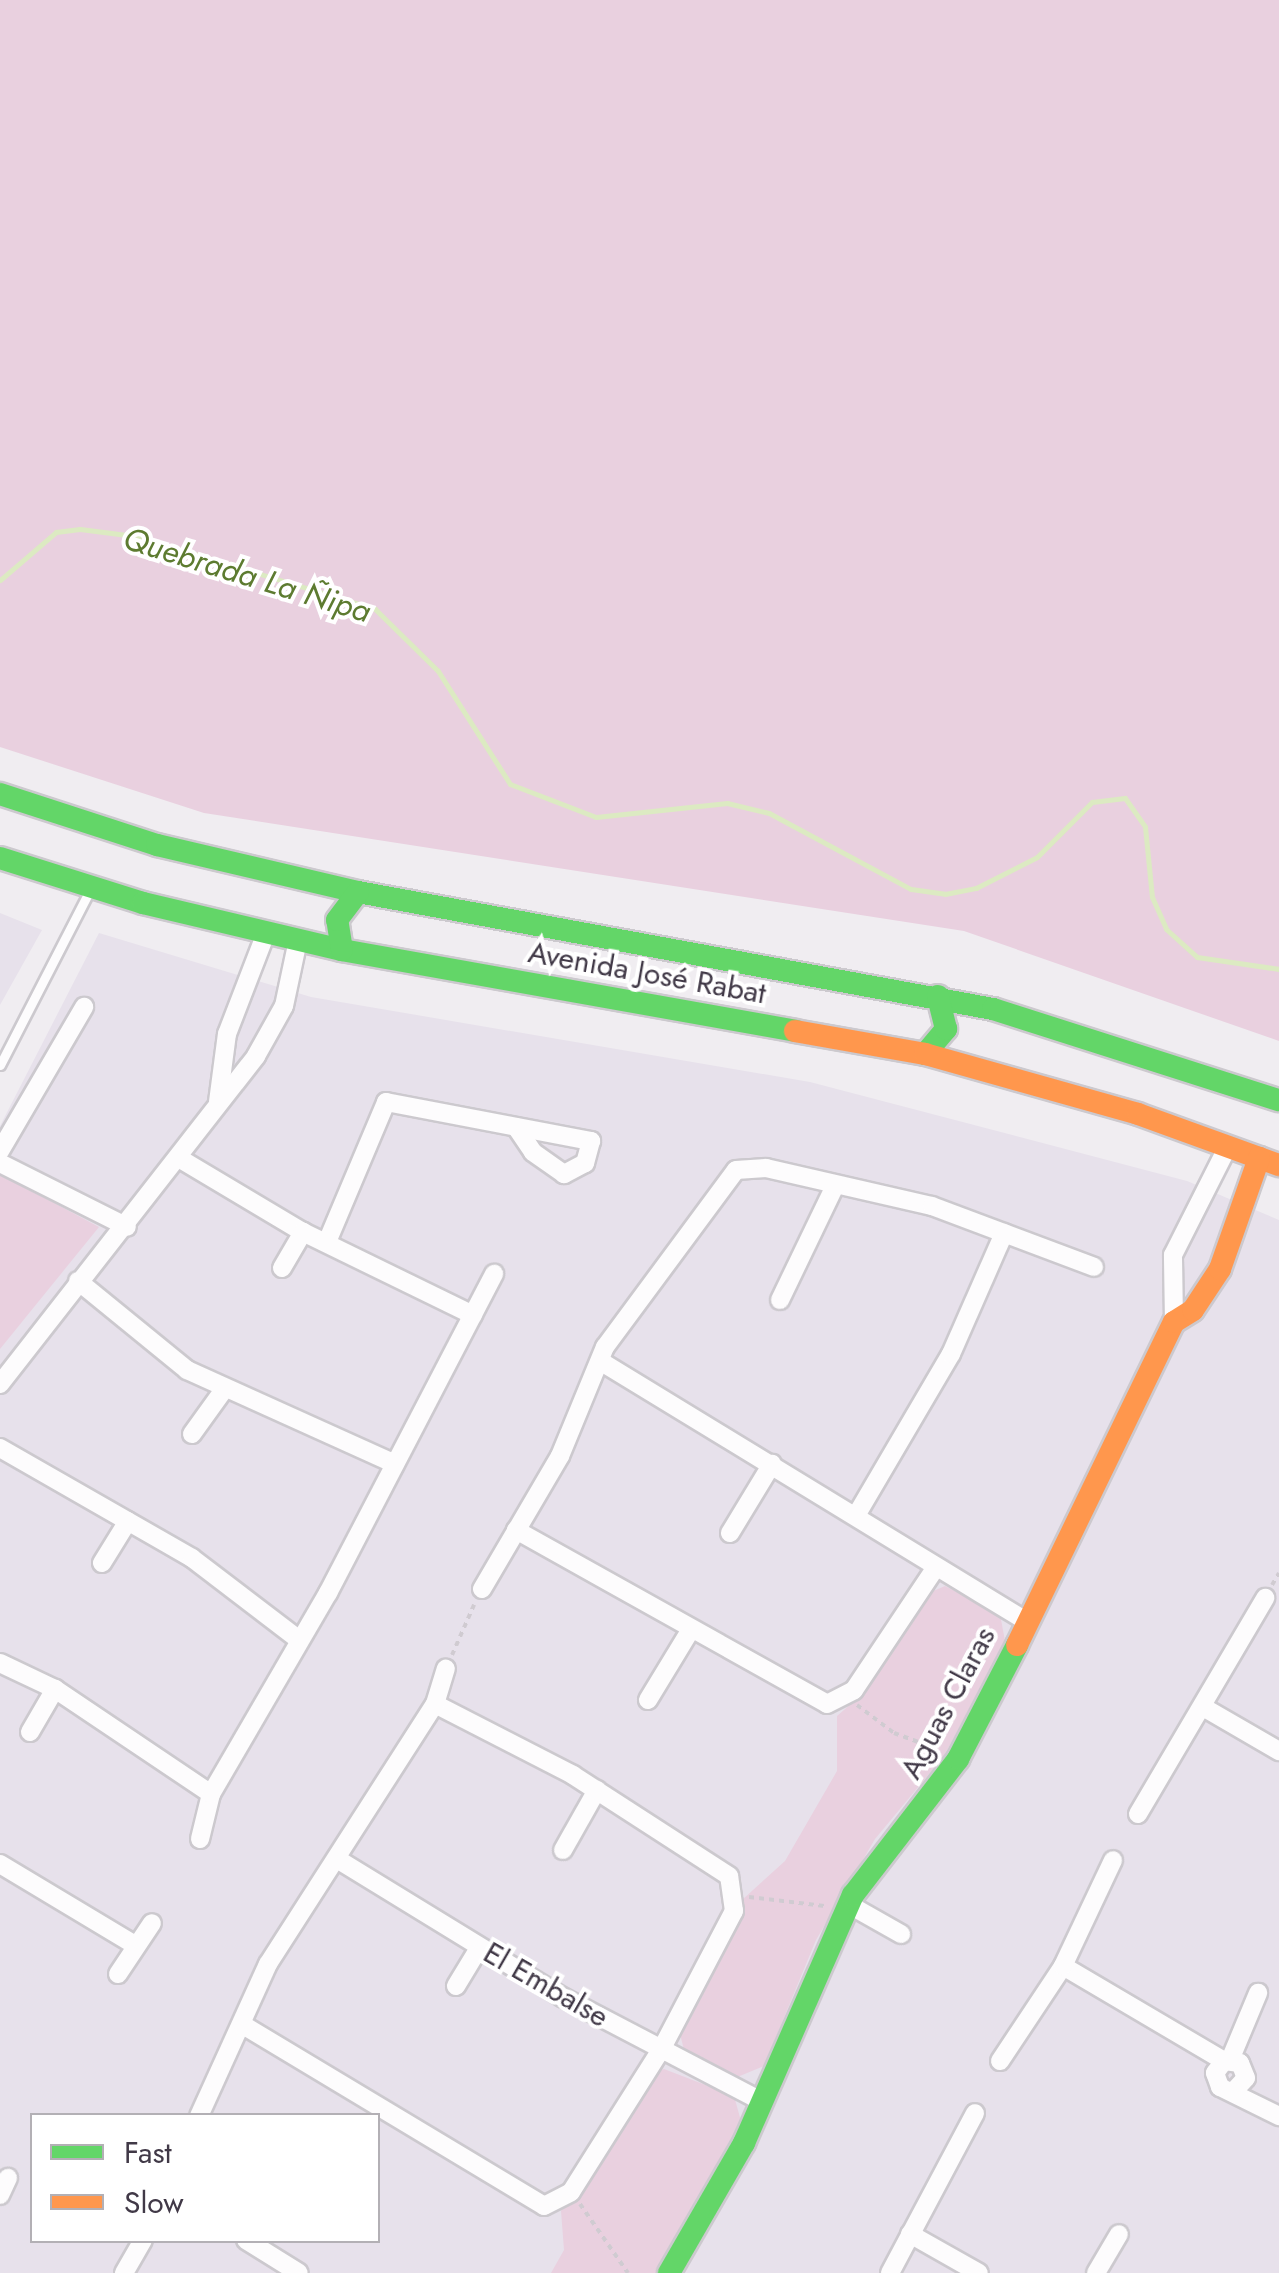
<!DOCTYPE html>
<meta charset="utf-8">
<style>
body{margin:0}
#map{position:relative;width:1279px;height:2273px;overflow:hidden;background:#f0edf1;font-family:Jost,sans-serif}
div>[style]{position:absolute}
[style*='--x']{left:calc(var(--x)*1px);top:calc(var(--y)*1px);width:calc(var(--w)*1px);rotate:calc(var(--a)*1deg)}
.residential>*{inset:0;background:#e7e1eb}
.green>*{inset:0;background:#e9d0df}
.stream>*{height:5px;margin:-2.5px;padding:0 2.5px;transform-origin:2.5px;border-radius:2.5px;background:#dceac2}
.path>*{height:4px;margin-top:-2px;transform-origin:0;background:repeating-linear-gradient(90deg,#d0cbd1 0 5px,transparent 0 10px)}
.roads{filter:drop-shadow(2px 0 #ccc9ce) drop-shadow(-2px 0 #ccc9ce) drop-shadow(0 2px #ccc9ce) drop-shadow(0 -2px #ccc9ce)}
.lane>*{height:9px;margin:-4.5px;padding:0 4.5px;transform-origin:4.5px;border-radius:4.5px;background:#fdfcfd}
.street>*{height:18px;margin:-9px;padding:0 9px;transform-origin:9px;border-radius:9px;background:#fdfcfd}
.fast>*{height:22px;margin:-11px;padding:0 11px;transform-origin:11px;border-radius:11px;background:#63d668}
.slow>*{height:22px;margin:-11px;padding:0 11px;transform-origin:11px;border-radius:11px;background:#ff974d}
span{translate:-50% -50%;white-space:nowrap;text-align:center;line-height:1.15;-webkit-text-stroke:8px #fff;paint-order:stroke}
.street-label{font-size:30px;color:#413947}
.water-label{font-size:32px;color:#5d7b30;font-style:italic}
.legend{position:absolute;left:30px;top:2113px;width:350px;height:130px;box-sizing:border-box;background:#fff;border:2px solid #b3b0b5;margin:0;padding:12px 18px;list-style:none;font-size:30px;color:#413947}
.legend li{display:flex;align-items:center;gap:20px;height:50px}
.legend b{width:50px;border:2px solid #b3b0b5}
</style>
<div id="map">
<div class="residential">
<div style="clip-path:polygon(0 913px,42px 930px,0 1005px)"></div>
<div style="clip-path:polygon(evenodd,99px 933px,311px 997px,810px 1082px,1187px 1181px,1279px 1220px,1279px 2273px,0 2273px,0 1126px,99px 933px,32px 2116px,378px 2116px,378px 2240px,32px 2240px,32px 2116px)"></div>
</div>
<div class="green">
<div style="clip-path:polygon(0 0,1279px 0,1279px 1041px,964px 931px,204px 813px,0 747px)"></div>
<div style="clip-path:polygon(0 1174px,99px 1227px,0 1349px)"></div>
<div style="clip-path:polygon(945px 1586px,1000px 1614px,1005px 1641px,944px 1756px,875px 1839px,816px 1940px,764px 2066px,735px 2078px,684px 2050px,678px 2026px,742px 1900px,785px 1861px,837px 1771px,837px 1716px,867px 1690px,931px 1592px)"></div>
<div style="clip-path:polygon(664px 2069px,734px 2096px,741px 2121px,656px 2273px,551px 2273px,564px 2250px,561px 2211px,649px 2076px)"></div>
</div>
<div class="stream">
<div style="--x:0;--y:580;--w:74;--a:-40.6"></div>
<div style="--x:56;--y:532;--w:24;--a:-7"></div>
<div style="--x:80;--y:529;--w:55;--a:7.3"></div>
<div style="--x:135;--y:536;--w:251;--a:16.9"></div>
<div style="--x:375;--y:609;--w:88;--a:44.5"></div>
<div style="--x:438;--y:671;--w:134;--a:57.5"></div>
<div style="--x:510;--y:784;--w:92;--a:21"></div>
<div style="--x:596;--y:817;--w:132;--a:-6.1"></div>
<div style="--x:727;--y:803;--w:43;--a:13.4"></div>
<div style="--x:769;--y:813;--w:161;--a:28.2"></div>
<div style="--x:911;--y:889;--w:34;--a:8"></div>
<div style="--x:945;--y:894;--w:32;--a:-11"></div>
<div style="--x:976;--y:888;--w:68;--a:-26.9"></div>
<div style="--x:1037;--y:857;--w:78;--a:-45"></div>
<div style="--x:1092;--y:802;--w:33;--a:-7"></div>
<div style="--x:1125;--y:798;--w:35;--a:55"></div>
<div style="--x:1145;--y:827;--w:70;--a:84.3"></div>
<div style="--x:1152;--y:897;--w:35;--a:66"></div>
<div style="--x:1166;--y:929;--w:42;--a:42.1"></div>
<div style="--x:1197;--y:957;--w:83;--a:8.3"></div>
</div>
<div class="path">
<div style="--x:1272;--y:1585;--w:14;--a:-60"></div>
<div style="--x:452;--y:1655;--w:55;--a:-66.3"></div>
<div style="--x:857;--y:1705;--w:46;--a:37.1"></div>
<div style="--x:894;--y:1733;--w:49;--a:20.3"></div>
<div style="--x:749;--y:1897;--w:76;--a:6.8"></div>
<div style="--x:580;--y:2204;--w:84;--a:55.2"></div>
</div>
<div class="roads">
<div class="lane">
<div style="--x:0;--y:1065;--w:197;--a:-62.8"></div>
</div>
<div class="street">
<div style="--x:218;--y:1102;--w:69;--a:-82.5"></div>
<div style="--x:227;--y:1034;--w:108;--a:-68.9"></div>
<div style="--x:0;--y:1151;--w:167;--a:-59.7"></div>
<div style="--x:182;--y:1160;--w:141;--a:30.8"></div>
<div style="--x:303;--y:1232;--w:189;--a:26"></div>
<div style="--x:0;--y:1163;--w:142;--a:26.7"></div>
<div style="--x:327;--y:1242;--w:152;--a:-67.1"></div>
<div style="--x:386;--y:1102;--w:209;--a:10.8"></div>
<div style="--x:591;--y:1141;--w:23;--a:105"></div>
<div style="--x:585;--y:1163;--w:24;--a:152"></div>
<div style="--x:564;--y:1174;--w:38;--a:-145"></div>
<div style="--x:533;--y:1152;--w:30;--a:-124"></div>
<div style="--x:282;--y:1268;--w:42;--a:-59.7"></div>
<div style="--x:78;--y:1281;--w:141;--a:39.2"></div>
<div style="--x:187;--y:1370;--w:228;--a:24.3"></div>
<div style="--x:780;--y:1300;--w:124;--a:-64.3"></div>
<div style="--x:1174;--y:1322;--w:67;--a:-90.9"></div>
<div style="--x:1173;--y:1255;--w:122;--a:-63.2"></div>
<div style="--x:600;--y:1361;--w:497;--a:31.4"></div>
<div style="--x:0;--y:1384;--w:416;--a:-52"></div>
<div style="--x:256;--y:1056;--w:57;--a:-60.8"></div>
<div style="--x:284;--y:1006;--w:67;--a:-78"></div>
<div style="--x:192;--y:1434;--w:57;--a:-54.3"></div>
<div style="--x:0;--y:1448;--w:221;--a:29.8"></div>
<div style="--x:192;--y:1558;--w:133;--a:37.4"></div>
<div style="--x:857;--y:1514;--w:186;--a:-59.6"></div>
<div style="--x:951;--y:1354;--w:132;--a:-66.3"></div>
<div style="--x:516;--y:1530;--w:356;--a:29.2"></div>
<div style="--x:827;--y:1704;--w:30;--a:-27"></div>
<div style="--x:854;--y:1690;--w:144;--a:-56.3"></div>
<div style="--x:730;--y:1533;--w:81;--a:-58.7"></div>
<div style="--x:102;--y:1563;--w:49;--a:-58.2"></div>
<div style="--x:482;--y:1589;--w:154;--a:-59.6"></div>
<div style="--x:560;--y:1456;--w:118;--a:-67.6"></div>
<div style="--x:605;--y:1347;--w:220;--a:-53.5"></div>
<div style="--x:736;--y:1170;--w:30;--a:-4"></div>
<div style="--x:766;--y:1168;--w:170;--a:12.9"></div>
<div style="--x:932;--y:1206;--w:173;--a:20.6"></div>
<div style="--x:0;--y:1663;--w:61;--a:25.3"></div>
<div style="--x:55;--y:1689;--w:188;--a:33.9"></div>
<div style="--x:648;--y:1700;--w:81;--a:-58.7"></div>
<div style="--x:1203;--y:1707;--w:88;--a:30.1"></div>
<div style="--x:30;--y:1732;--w:50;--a:-59.8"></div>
<div style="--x:1138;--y:1814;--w:251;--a:-59.5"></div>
<div style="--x:200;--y:1839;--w:46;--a:-76.3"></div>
<div style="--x:211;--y:1794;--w:233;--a:-59.8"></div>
<div style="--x:328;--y:1593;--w:360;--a:-62.5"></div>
<div style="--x:563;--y:1850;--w:69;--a:-60.5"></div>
<div style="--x:337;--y:1859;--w:266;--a:31.5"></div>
<div style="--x:564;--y:1998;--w:222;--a:27.6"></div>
<div style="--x:0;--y:1864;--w:155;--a:31"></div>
<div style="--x:848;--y:1904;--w:61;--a:29.5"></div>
<div style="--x:1063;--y:1966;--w:187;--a:30.5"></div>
<div style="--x:1224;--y:2061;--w:16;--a:7"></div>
<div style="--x:1240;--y:2063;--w:16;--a:68"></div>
<div style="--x:1246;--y:2078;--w:16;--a:133"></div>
<div style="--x:118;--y:1974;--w:61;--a:-56.3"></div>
<div style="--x:456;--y:1986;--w:44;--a:-58.8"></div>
<div style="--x:243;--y:2025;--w:351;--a:31"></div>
<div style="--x:544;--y:2206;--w:30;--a:-27"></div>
<div style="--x:571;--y:2192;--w:170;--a:-57.7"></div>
<div style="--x:662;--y:2048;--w:155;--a:-62.3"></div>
<div style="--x:734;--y:1911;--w:35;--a:-98"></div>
<div style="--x:729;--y:1876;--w:186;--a:-147.1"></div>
<div style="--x:573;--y:1775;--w:155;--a:-152.8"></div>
<div style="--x:1230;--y:2060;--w:73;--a:-67.3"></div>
<div style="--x:1000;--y:2061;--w:114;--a:-56.4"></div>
<div style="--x:1063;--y:1966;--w:117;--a:-64.7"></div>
<div style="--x:1224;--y:2061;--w:15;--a:127"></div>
<div style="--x:1215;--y:2073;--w:15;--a:70"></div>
<div style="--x:1220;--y:2087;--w:66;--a:26.2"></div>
<div style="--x:199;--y:2116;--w:167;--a:-65.6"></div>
<div style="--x:268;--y:1964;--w:309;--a:-57.3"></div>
<div style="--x:435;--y:1704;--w:37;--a:-73"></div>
<div style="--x:0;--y:2195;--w:19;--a:-65"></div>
<div style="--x:910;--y:2234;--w:79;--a:29.5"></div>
<div style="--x:246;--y:2240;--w:62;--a:31.9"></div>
<div style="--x:124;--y:2273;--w:38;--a:-60"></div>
<div style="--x:890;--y:2273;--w:181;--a:-62"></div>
<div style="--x:1096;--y:2273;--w:45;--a:-59.5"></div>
</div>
<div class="fast">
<div style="--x:0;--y:794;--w:165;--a:18"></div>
<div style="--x:157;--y:845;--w:206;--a:13.2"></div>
<div style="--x:358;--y:892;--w:646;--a:10.44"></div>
<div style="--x:993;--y:1009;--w:300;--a:17.7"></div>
<div style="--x:0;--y:858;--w:150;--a:17.5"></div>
<div style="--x:143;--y:903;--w:204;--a:13.3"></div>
<div style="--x:342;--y:950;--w:460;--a:10.1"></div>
<div style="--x:342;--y:950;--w:30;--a:-99"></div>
<div style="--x:337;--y:920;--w:35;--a:-53"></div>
<div style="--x:925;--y:1054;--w:33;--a:-50"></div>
<div style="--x:946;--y:1029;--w:34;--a:-104"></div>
<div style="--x:669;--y:2273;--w:150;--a:-60"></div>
<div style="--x:744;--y:2143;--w:271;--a:-66.3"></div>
<div style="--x:853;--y:1895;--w:172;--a:-52.3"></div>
<div style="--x:958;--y:1759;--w:128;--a:-62.6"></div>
</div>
<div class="slow">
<div style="--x:795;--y:1031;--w:132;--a:10"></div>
<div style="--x:925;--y:1054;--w:221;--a:15.7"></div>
<div style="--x:1138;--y:1114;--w:150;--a:19.9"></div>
<div style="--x:1017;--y:1645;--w:359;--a:-64.1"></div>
<div style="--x:1174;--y:1322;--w:22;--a:-32"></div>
<div style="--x:1193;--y:1310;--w:49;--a:-56.6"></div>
<div style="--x:1220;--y:1269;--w:118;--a:-70.6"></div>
</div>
</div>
<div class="street-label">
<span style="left:647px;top:973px;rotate:10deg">Avenida José Rabat</span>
<span style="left:948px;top:1703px;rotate:-62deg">Aguas Claras</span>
<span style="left:546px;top:1985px;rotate:30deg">El Embalse</span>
</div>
<div class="water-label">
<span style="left:247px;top:575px;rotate:17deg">Quebrada La Ñipa</span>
</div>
<ul class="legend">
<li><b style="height:12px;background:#63d668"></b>Fast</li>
<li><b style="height:12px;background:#ff974d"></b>Slow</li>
</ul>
</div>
